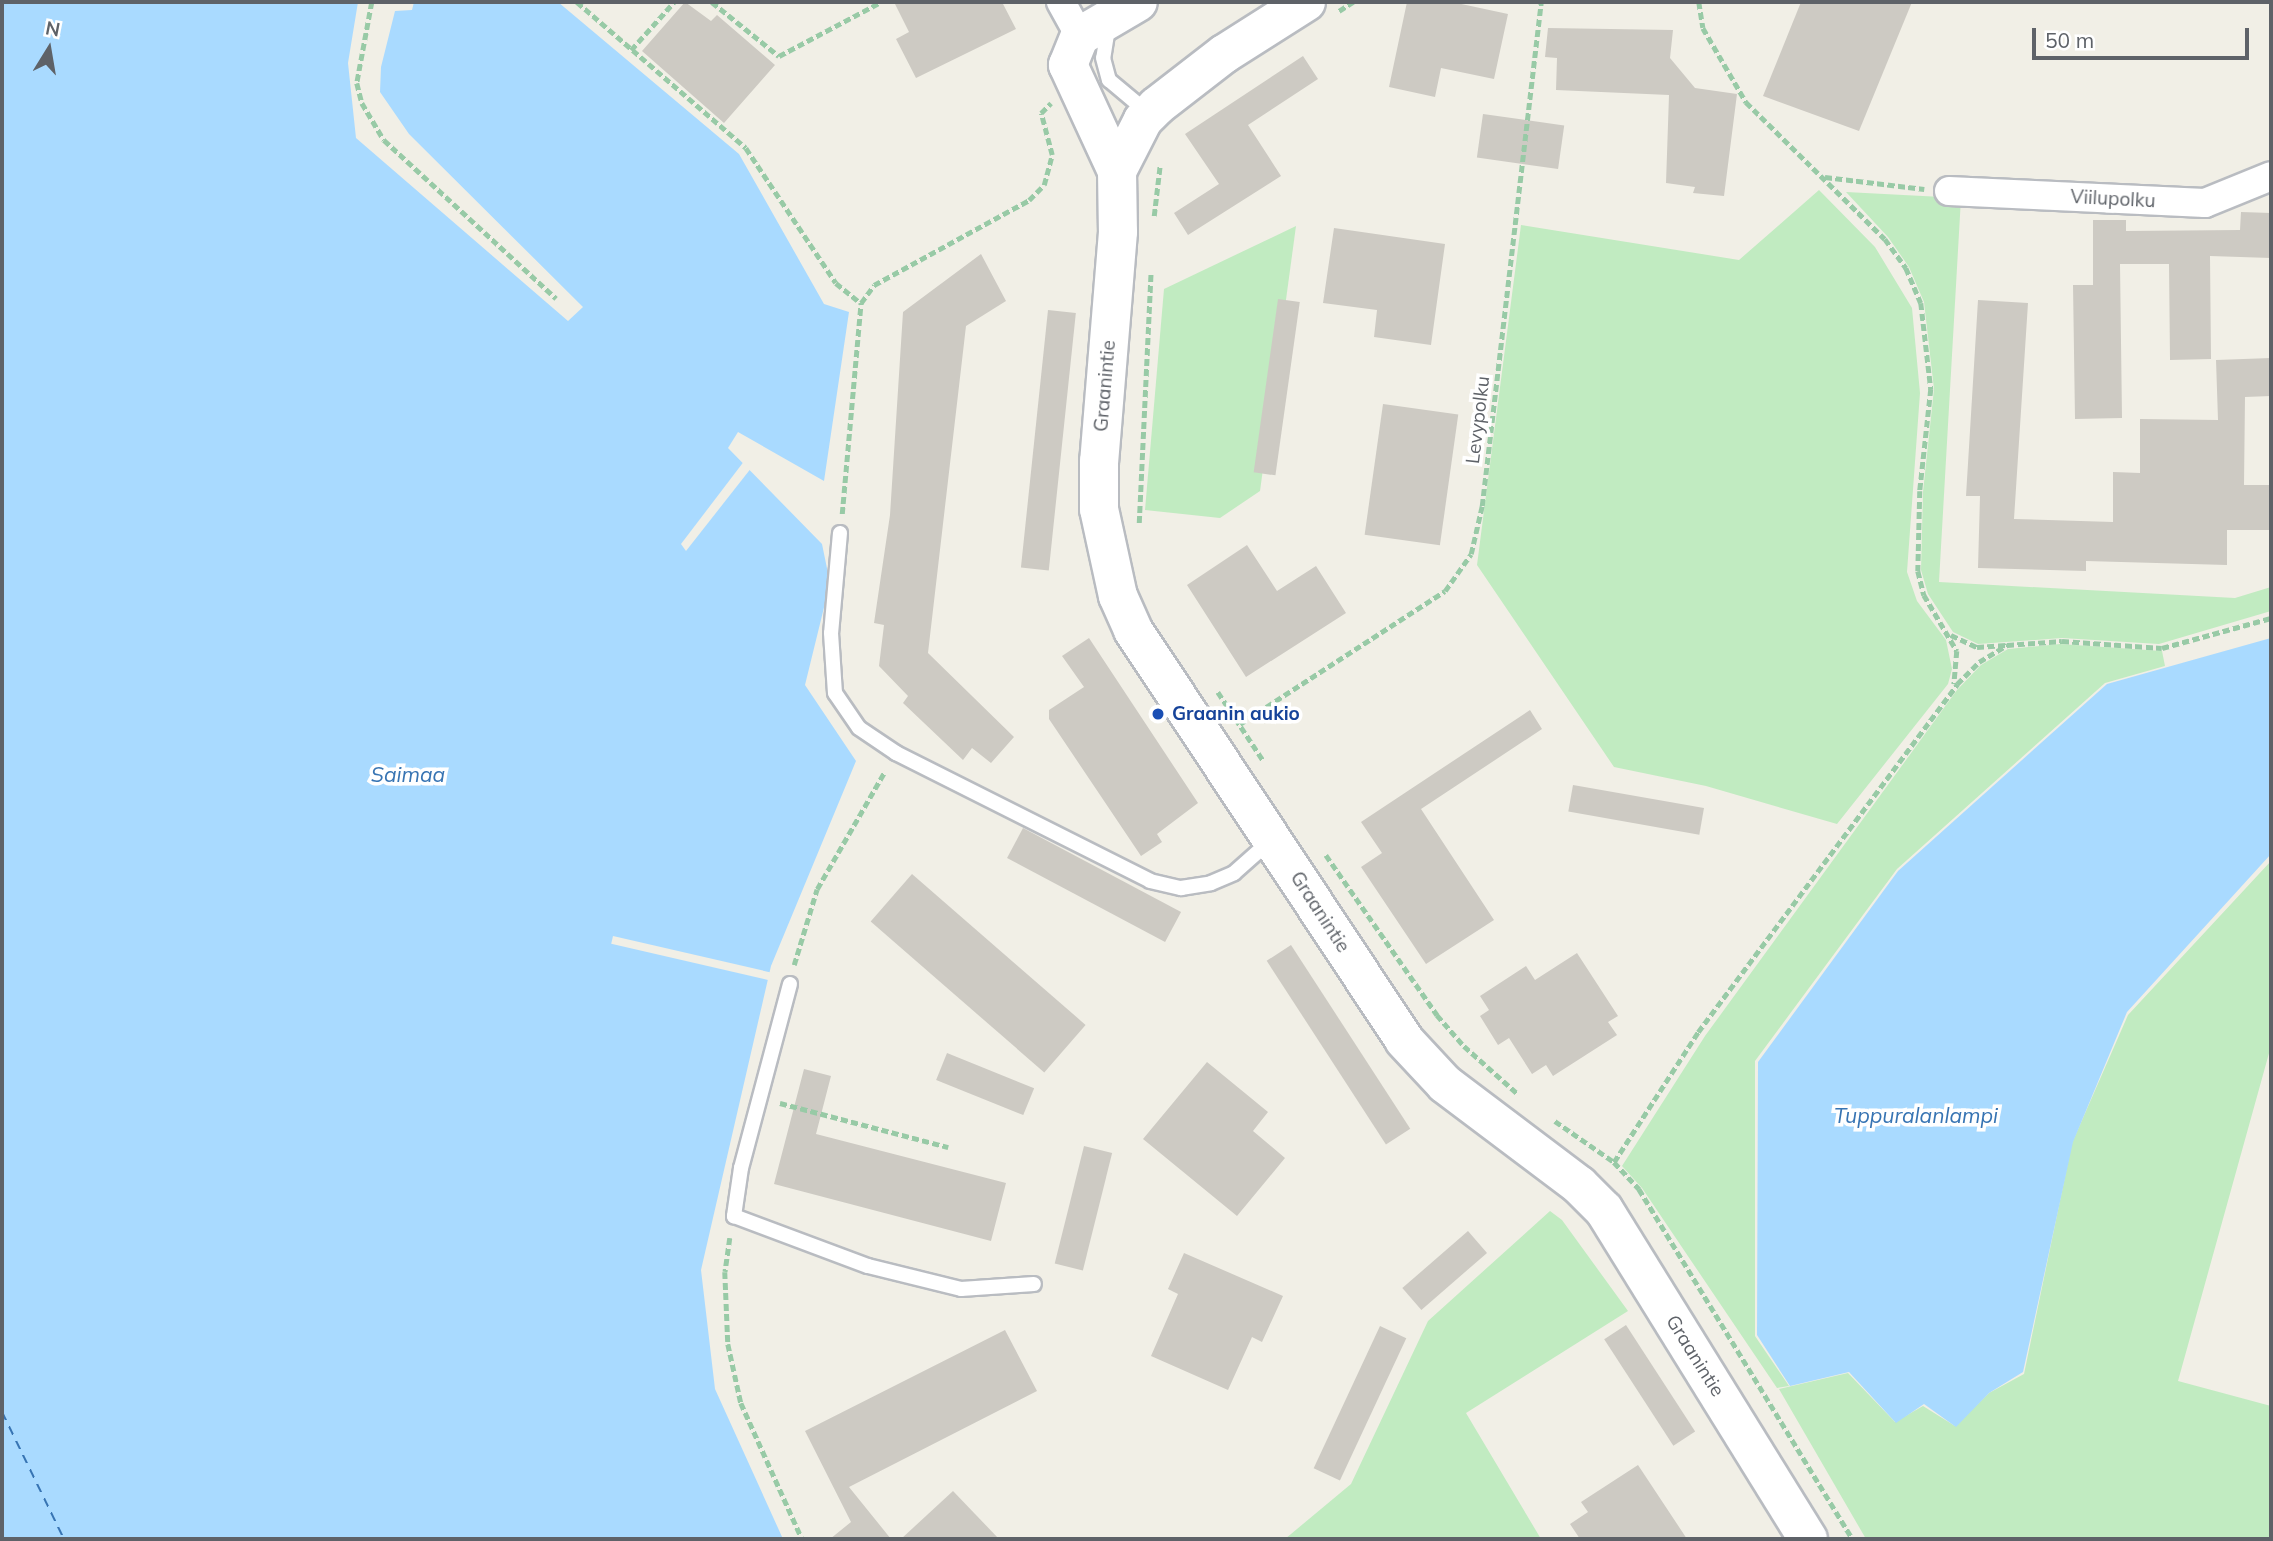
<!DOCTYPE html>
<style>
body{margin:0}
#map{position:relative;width:2273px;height:1541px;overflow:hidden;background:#f1efe6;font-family:Mulish,sans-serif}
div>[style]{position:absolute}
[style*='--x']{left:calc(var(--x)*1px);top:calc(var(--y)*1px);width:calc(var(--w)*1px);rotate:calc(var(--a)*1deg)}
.green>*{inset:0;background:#c1ebc1}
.water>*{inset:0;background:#a9daff}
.pier>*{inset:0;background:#f1efe6;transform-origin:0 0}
.ferry>*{height:2px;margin-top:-1px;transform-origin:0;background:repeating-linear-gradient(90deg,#3774b3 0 9px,transparent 0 16px)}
.building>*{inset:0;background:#cdcac3;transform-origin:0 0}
.path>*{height:4.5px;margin-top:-2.25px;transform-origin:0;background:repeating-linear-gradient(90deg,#98caa6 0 7px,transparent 0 10.5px)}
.roads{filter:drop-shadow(2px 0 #b9bcc1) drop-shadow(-2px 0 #b9bcc1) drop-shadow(0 2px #b9bcc1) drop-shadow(0 -2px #b9bcc1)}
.lane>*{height:14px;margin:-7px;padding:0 7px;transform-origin:7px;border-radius:7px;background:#fff}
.street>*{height:28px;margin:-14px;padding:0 14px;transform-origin:14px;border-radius:14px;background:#fff}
.secondary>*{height:38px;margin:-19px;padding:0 19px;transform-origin:19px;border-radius:19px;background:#fff}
.dots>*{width:19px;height:19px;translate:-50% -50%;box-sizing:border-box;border:4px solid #fff;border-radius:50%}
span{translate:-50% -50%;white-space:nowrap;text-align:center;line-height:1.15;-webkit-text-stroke:7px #fff;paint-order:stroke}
.street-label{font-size:19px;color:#5e6268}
.transit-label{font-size:19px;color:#164399;font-weight:700}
.left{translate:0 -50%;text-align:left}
.water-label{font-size:21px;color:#3774b3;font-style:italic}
.frame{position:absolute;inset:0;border:4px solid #5e6268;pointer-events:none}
.north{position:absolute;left:14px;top:14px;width:70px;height:70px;-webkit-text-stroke:5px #fff;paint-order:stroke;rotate:11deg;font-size:19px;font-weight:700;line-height:28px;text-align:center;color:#5e6268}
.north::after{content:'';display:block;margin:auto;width:24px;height:32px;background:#5e6268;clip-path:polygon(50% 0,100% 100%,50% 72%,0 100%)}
.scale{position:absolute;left:2032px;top:28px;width:217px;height:32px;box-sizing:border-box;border:4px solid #5e6268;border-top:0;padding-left:9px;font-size:21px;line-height:24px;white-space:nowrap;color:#5e6268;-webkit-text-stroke:5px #fff;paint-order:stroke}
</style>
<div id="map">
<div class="green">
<div style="clip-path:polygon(1819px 190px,1875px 247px,1912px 308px,1920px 393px,1907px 572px,1917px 601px,1946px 640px,1952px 669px,1948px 684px,1837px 824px,1706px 786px,1614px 767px,1477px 565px,1521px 225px,1739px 260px)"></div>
<div style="clip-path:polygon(1846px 192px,1961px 198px,1939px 582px,2235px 598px,2271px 587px,2271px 611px,2159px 644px,2062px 638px,1978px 644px,1953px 632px,1928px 594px,1921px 570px,1923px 492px,1934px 389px,1924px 302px,1909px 267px,1888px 237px)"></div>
<div style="clip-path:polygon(1296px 226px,1260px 491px,1220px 518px,1145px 510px,1164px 289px)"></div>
<div style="clip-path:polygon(2060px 644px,2162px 651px,2165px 666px,2105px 683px,1897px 869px,1755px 1061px,1755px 1336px,1789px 1386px,1777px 1388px,1642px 1188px,1622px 1166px,1705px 1036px,1957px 690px,1981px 665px,2008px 649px)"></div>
<div style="clip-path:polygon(2271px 861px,2271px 1046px,2178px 1381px,2271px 1406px,2271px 1539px,1866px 1539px,1779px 1389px,1848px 1373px,1895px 1422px,1923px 1406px,1955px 1426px,1989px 1393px,2024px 1374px,2072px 1143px,2128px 1015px)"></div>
<div style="clip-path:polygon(1550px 1211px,1562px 1220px,1628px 1311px,1466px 1413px,1541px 1539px,1285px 1539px,1351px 1484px,1428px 1321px)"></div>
</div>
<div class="water">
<div style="clip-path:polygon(2px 2px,358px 2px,348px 63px,356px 138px,568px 321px,583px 307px,409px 134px,380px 92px,381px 67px,395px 11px,412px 10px,414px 2px,558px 2px,739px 154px,824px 304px,849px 312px,824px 481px,738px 432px,728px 448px,822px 544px,830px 583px,805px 685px,856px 761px,771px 966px,701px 1270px,715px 1389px,783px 1539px,2px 1539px)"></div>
<div style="clip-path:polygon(2271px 638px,2271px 854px,2127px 1012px,2073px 1142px,2023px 1372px,1989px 1393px,1956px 1427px,1924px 1404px,1896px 1423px,1849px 1372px,1790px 1386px,1757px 1335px,1758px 1062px,1898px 871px,2107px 684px)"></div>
</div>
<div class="pier">
<div style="clip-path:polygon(745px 460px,752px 467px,686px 551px,681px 544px)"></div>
<div style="left:613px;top:936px;width:163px;height:8px;rotate:13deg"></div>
</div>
<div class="ferry">
<div style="--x:2;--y:1412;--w:141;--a:64"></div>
</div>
<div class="building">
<div style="clip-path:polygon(685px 2px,711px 21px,717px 15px,775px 65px,724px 123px,642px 51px)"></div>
<div style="clip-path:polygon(894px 2px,1002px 2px,1016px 29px,916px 78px,896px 39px,909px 32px)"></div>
<div style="clip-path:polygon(1407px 2px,1452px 2px,1508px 14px,1494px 79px,1441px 68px,1435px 97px,1389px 87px)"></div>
<div style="clip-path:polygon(1801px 2px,1912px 2px,1859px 131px,1763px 96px)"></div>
<div style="clip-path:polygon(1548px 28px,1673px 30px,1670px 58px,1695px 88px,1737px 94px,1724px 196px,1693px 193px,1695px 187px,1666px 183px,1669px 95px,1556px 90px,1557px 58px,1545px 57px)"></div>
<div style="clip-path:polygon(1303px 56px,1318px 79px,1248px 125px,1281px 176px,1188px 235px,1174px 213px,1219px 184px,1185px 134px)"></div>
<div style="left:1483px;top:114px;width:82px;height:44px;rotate:8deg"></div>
<div style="clip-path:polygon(2241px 212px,2271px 213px,2271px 258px,2210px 256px,2211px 359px,2170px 360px,2169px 264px,2120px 264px,2122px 418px,2075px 419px,2073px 285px,2093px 285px,2093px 220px,2126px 220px,2126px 231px,2240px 230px)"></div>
<div style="clip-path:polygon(1334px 228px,1445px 244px,1431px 345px,1374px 337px,1377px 310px,1323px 303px)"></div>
<div style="clip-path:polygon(981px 254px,1006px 301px,966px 326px,928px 653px,1014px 737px,991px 763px,972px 748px,963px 760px,903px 703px,908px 696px,879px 666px,884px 625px,874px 623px,890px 515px,903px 312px)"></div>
<div style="left:1278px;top:299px;width:22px;height:175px;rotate:8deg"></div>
<div style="clip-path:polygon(1978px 300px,2028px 303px,2014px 519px,2113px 522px,2113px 472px,2140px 473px,2140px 419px,2218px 420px,2216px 360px,2271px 358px,2271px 396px,2245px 397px,2244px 485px,2271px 485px,2271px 530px,2227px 530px,2227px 565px,2086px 561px,2086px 571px,1978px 568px,1980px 496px,1966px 496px)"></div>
<div style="left:1048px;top:310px;width:28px;height:259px;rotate:6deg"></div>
<div style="left:1383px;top:404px;width:76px;height:132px;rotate:8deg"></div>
<div style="clip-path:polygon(1247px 545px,1277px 591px,1316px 566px,1346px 613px,1246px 677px,1187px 585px)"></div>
<div style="clip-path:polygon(1089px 638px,1198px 803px,1157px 834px,1162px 842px,1141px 856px,1049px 719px,1049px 710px,1084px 687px,1062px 656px)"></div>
<div style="clip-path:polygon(1530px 710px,1542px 729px,1421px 809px,1494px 920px,1426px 964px,1361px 867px,1382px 853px,1361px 822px)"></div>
<div style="left:1573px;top:785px;width:133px;height:27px;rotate:10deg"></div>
<div style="left:1023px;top:828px;width:179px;height:34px;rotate:28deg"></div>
<div style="left:912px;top:874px;width:230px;height:63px;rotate:41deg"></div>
<div style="left:1291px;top:945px;width:219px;height:29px;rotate:57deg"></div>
<div style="clip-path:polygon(1577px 953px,1618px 1016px,1608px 1022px,1617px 1035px,1553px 1076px,1546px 1065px,1532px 1074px,1509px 1038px,1498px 1045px,1480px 1016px,1489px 1010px,1480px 996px,1526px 966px,1535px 980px)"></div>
<div style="left:947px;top:1053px;width:94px;height:29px;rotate:22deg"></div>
<div style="clip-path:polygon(1207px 1062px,1268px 1112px,1253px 1131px,1285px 1158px,1237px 1216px,1143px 1139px)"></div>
<div style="clip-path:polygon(804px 1069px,831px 1076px,816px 1134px,1006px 1183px,991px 1241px,774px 1184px)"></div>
<div style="left:1084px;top:1146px;width:29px;height:121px;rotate:14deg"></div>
<div style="left:1468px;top:1231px;width:29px;height:87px;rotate:49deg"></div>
<div style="clip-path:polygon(1184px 1253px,1283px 1296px,1262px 1342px,1252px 1337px,1228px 1390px,1151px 1356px,1178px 1294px,1168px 1289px)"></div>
<div style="left:1626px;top:1325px;width:127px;height:26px;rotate:57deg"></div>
<div style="left:1380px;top:1326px;width:29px;height:157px;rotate:25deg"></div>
<div style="clip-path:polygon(1005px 1330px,1037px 1391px,849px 1487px,891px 1539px,830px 1539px,851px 1522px,805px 1431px)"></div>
<div style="clip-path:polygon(1638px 1465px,1687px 1539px,1580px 1539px,1570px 1524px,1588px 1512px,1581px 1502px)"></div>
<div style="clip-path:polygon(953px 1491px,999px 1539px,901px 1539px)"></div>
</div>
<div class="path">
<div style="--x:372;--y:2;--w:82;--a:100.5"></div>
<div style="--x:357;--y:83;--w:21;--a:76"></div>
<div style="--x:362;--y:103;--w:43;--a:59.3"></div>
<div style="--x:384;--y:140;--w:234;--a:42.6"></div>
<div style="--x:577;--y:2;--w:223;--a:40.8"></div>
<div style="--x:746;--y:148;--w:162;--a:56.3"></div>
<div style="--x:836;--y:283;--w:32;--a:39"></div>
<div style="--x:712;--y:2;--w:86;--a:38.9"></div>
<div style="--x:779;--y:56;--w:115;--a:-27.9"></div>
<div style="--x:1699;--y:2;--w:26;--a:81"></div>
<div style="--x:1703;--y:28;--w:86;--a:59.8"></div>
<div style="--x:1746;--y:102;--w:195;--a:44.6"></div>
<div style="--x:1885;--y:239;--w:36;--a:54"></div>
<div style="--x:1906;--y:268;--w:38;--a:67"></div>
<div style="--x:1921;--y:303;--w:87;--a:83.4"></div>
<div style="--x:1931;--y:389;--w:103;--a:96.2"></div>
<div style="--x:1920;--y:491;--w:80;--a:91.4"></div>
<div style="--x:1918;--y:571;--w:25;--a:76"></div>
<div style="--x:1924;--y:595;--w:65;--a:59.5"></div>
<div style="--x:1957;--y:651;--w:33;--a:95"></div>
<div style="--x:1339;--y:11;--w:17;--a:-33"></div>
<div style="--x:631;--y:50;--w:64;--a:-48.1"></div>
<div style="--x:1825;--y:177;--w:100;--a:6.9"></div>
<div style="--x:1154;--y:216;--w:51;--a:-83.3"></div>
<div style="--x:842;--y:514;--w:212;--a:-84.9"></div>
<div style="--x:861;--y:303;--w:22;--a:-54"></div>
<div style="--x:874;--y:285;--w:177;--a:-28.7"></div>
<div style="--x:1029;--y:200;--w:21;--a:-45"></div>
<div style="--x:1044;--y:185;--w:31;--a:-75"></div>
<div style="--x:1052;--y:155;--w:43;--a:-104.7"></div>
<div style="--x:1041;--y:113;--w:14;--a:-45"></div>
<div style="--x:1139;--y:523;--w:250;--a:-87.3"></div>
<div style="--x:1951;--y:635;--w:29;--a:25"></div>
<div style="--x:1977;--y:647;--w:29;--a:-4"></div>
<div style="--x:1218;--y:692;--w:82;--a:56.5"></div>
<div style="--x:1240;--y:724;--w:244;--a:-33"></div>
<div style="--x:1445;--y:591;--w:45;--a:-54.9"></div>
<div style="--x:1471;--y:554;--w:49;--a:-77.1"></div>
<div style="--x:1482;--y:506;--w:507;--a:-83.32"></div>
<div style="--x:1326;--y:855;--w:195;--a:55.2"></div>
<div style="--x:1437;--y:1015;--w:41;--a:48.9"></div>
<div style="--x:1464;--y:1046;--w:71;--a:41.6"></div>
<div style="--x:794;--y:965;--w:79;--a:-73.2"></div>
<div style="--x:817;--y:889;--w:136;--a:-60"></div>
<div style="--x:780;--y:1103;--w:174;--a:14.7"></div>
<div style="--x:1555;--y:1121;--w:72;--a:34.8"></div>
<div style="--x:1614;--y:1162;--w:37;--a:47"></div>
<div style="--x:1639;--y:1189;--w:410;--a:58.6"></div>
<div style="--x:1614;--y:1162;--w:155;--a:-57.1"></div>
<div style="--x:1698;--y:1032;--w:434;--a:-53.3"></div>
<div style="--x:1957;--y:684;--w:31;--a:-45"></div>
<div style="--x:1979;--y:662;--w:33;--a:-31"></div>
<div style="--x:2007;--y:645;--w:55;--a:-4.2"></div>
<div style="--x:2062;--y:641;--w:100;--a:4"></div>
<div style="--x:2162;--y:648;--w:113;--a:-15.4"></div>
<div style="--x:730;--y:1238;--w:34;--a:98"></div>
<div style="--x:725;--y:1272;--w:72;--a:87.6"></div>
<div style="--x:728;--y:1344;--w:60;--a:77.6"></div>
<div style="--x:741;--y:1403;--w:149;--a:65.8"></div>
</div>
<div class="roads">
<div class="lane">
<div style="--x:1108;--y:28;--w:30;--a:99"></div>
<div style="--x:1103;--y:58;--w:23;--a:75"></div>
<div style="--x:1109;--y:80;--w:38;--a:40"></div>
<div style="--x:1138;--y:104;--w:14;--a:4"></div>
<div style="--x:840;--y:533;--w:100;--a:95.1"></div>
<div style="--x:831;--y:633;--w:60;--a:86.2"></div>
<div style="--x:835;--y:693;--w:42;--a:55.6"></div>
<div style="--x:859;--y:728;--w:45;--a:34"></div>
<div style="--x:896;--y:753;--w:284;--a:26.7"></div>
<div style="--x:1150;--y:881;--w:32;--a:13"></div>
<div style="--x:1181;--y:888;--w:30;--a:-9"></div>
<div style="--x:1211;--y:883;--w:25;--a:-23"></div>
<div style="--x:1234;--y:873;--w:47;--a:-41.5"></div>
<div style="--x:790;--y:984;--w:190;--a:104.9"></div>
<div style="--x:741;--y:1168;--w:49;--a:98.3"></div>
<div style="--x:734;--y:1216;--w:143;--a:20.5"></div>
<div style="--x:868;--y:1266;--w:96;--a:13.9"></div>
<div style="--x:961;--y:1289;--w:73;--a:-3.9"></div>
</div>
<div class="street">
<div style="--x:1061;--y:2;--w:39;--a:61"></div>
<div style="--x:1949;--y:191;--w:256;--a:2.7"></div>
<div style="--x:2205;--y:203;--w:71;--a:-22.2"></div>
</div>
<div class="secondary">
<div style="--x:1306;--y:2;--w:97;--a:147.6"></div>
<div style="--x:1224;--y:54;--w:85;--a:142.2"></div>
<div style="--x:1157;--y:106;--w:20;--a:135"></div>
<div style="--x:1143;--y:120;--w:57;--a:117"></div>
<div style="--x:1117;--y:171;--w:61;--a:89.1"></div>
<div style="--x:1118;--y:232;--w:230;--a:94.7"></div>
<div style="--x:1099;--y:461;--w:48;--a:90"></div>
<div style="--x:1099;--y:509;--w:89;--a:77.7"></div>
<div style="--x:1118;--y:596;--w:37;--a:66"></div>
<div style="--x:1133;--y:630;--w:491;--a:56.5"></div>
<div style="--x:1404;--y:1040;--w:60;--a:47"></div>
<div style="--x:1445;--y:1084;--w:168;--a:37"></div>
<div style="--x:1579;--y:1185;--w:35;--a:45"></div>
<div style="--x:1604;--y:1210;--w:387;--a:58.2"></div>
<div style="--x:1117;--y:171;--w:117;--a:-114.8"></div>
<div style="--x:1068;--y:65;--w:31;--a:-68"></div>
<div style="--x:1080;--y:36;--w:67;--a:-30.4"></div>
</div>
</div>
<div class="dots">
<div style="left:1158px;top:714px;background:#1a4fb4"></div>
</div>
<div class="street-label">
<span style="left:2113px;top:199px;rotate:3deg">Viilupolku</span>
<span style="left:1105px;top:386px;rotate:-85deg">Graanintie</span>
<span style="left:1478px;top:420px;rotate:-83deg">Levypolku</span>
<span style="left:1320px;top:912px;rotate:57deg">Graanintie</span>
<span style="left:1695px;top:1356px;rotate:58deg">Graanintie</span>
</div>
<div class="transit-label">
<span class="left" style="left:1172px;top:714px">Graanin aukio</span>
</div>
<div class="water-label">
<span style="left:408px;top:774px">Saimaa</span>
<span style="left:1916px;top:1115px">Tuppuralanlampi</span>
</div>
<div class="frame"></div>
<div class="north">N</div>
<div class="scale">50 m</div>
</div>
